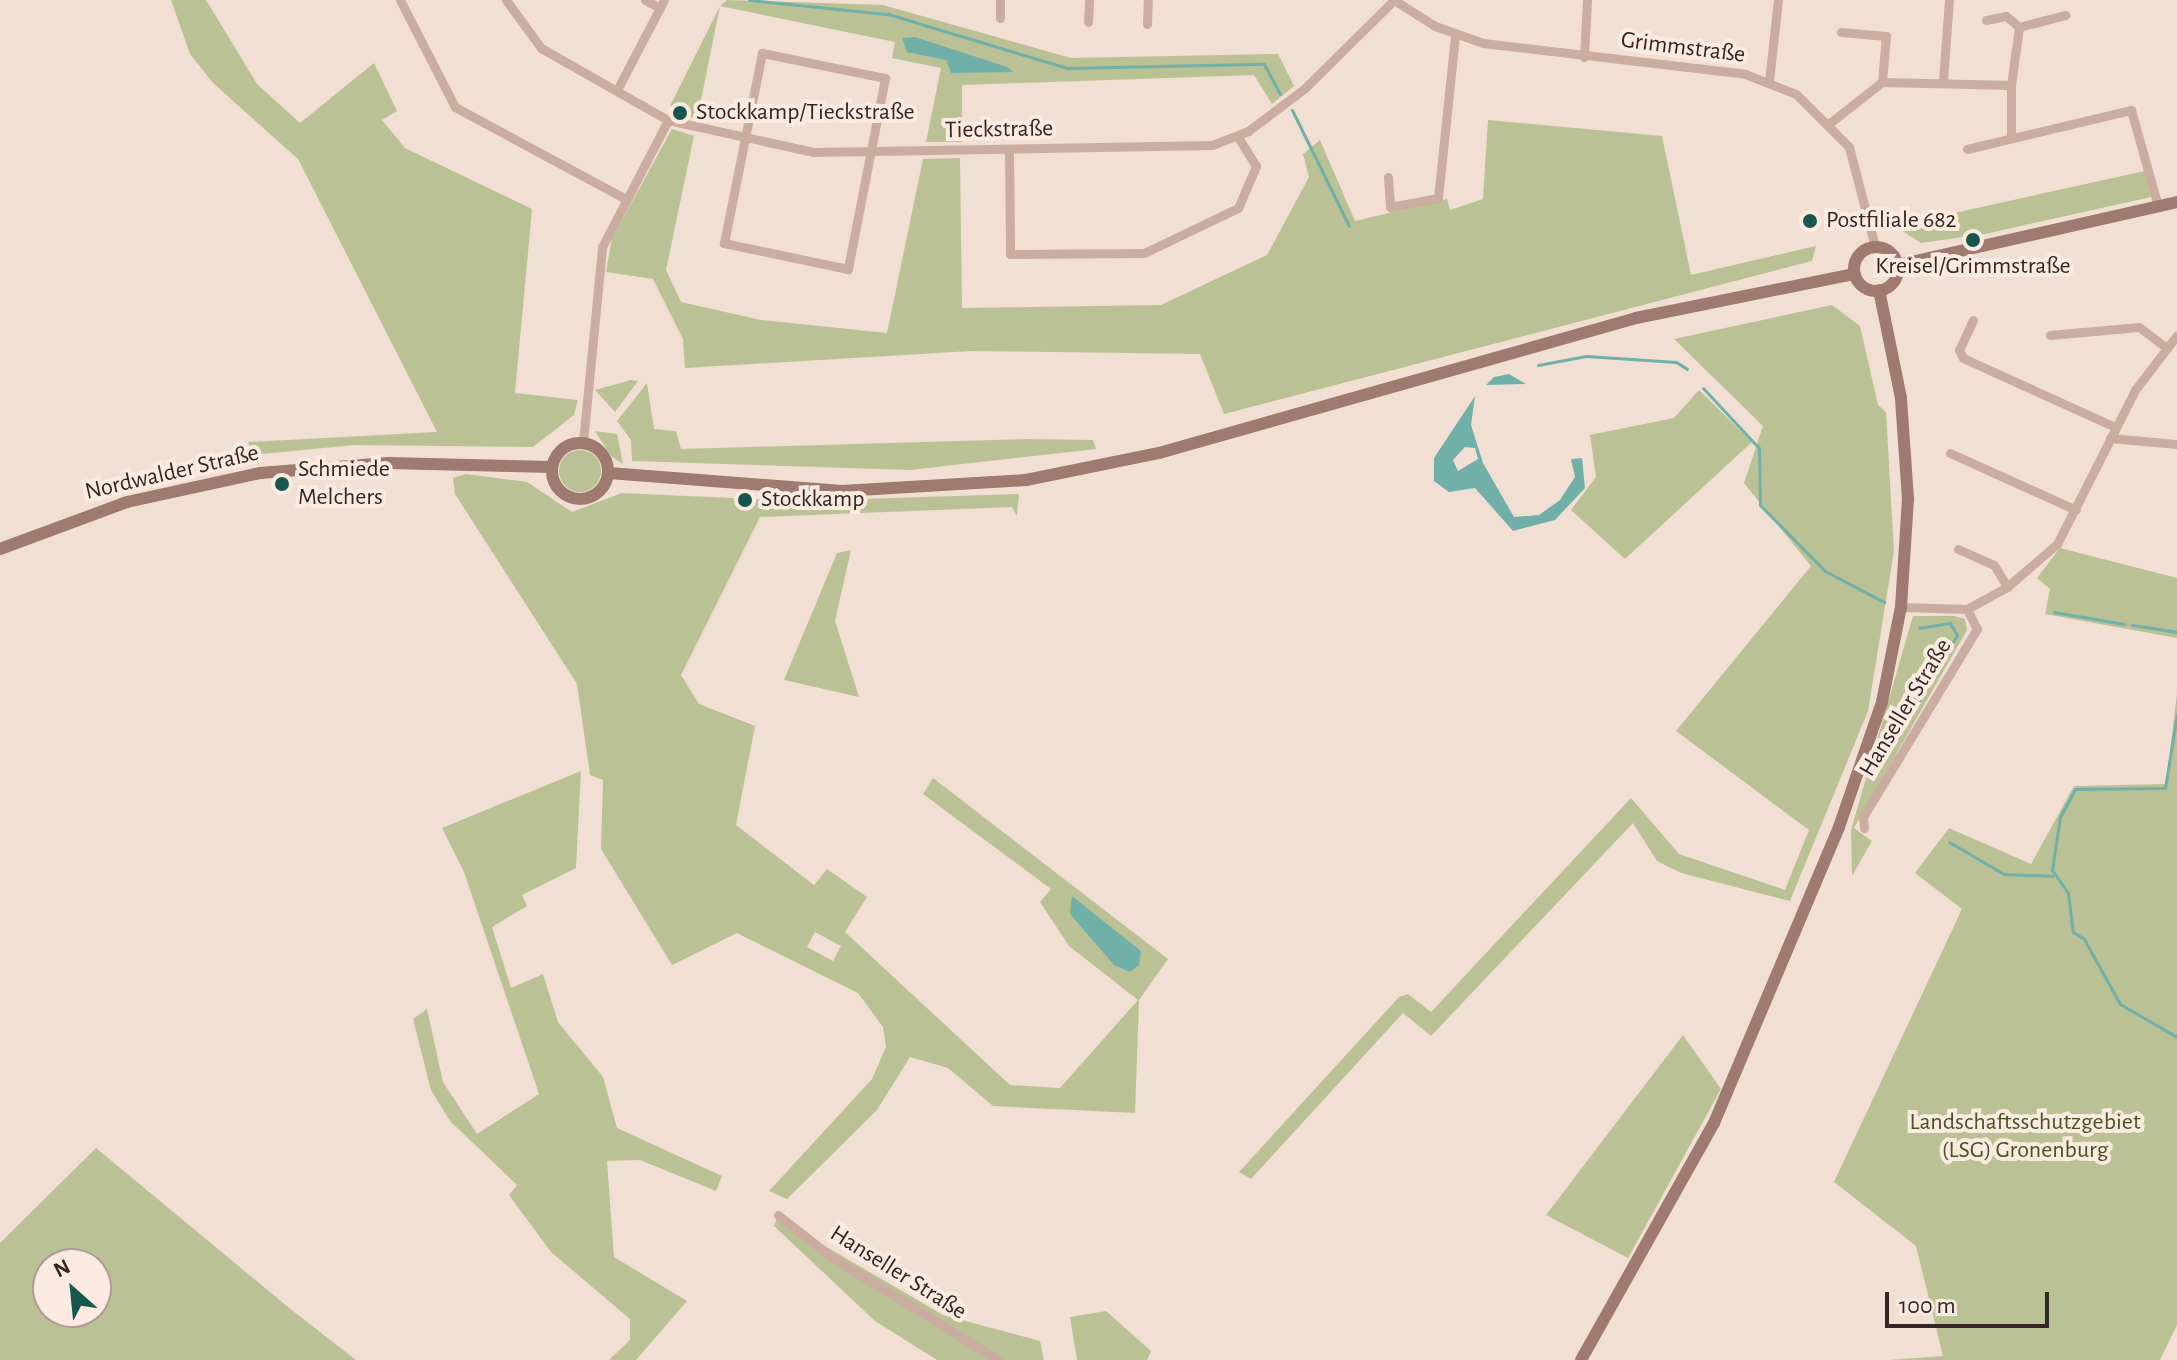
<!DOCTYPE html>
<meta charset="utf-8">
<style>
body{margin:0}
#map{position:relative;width:2177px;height:1360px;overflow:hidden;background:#f2dfd4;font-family:"Alegreya Sans",sans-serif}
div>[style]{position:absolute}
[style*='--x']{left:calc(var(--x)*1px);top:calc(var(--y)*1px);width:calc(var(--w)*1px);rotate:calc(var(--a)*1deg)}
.green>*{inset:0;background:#bac194}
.round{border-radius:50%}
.water>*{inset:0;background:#71b0a8}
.stream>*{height:3px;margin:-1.5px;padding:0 1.5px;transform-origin:1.5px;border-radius:1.5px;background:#71b0a8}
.street>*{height:9px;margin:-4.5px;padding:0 4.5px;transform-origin:4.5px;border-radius:4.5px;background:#caaca0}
.secondary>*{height:12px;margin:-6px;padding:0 6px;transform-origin:6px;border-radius:6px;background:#9e7a71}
.secondary>.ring{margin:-6px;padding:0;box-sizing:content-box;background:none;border:12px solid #9e7a71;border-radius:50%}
.dots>*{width:22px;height:22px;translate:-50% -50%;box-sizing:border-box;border:4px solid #faeae0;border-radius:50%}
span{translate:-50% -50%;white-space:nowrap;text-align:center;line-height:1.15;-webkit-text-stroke:8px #faeae0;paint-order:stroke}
.street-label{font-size:24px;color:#332624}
.poi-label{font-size:24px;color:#332624}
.left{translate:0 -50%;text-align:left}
.park-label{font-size:24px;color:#4a5326}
.north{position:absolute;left:32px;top:1248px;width:80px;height:80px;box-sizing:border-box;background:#faeae0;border:2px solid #aa9c95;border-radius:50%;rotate:333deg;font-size:22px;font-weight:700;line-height:32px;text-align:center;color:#332624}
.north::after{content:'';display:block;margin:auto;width:28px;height:36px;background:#175750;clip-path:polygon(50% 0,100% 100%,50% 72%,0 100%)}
.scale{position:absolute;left:1885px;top:1292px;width:164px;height:36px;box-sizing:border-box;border:4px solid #332624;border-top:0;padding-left:10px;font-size:24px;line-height:28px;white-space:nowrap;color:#332624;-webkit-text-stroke:6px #faeae0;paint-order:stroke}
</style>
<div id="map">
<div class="green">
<div style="clip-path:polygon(171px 0,206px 0,257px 84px,300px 123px,374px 63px,397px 111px,382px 120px,405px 148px,532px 209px,515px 393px,578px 400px,574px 415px,533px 447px,354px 445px,252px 455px,248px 442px,437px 432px,298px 159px,213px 83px,190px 54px)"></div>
<div style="clip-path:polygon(727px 0,883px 5px,1071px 58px,1278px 54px,1294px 86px,1272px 104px,1254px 75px,962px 85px,962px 142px,926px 142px,941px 68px,892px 58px,895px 42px,720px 6px,697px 120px,670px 106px,720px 6px)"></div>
<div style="clip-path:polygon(1488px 120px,1662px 136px,1691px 275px,1816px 246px,1812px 261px,1224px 414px,1200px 354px,971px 351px,685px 368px,683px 339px,653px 279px,606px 272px,612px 238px,672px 129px,694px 136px,666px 270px,681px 302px,761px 320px,887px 333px,923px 159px,960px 158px,962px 308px,1161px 305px,1267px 255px,1309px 177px,1303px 154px,1320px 140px,1355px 221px,1447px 199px,1450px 210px,1483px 199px)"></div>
<div style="clip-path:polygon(2145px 171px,2151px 197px,1985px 234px,1921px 243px,1895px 226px)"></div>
<div style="clip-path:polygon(1832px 305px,1860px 326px,1878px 405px,1886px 412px,1894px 551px,1868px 711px,1790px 901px,1681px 873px,1657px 861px,1633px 823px,1431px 1036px,1403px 1013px,1251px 1179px,1239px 1172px,1399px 997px,1408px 994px,1431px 1012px,1631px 798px,1679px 854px,1785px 890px,1809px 830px,1676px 731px,1811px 566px,1744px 483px,1763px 426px,1674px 339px)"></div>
<div style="clip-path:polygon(638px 381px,615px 412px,595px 390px,631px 380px)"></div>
<div style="clip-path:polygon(647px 383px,654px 429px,676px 431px,681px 449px,1026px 439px,1093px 440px,1096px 449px,910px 470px,632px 461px,631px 440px,617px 421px)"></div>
<div style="clip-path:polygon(1699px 390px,1752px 442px,1625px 559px,1571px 510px,1596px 477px,1590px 435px,1674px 418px)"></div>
<div style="clip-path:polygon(595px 431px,617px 434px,623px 464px,611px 456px)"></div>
<div class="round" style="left:559px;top:450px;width:42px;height:42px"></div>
<div style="clip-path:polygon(evenodd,466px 474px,527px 482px,572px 512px,622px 493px,799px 501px,1019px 494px,1017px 516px,1012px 507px,760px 517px,681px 675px,699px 704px,755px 726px,736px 825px,814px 885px,827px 869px,867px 897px,845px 932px,1010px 1085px,1060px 1088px,1138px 1000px,1069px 946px,1040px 902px,1051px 889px,923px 794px,933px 778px,1168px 959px,1139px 1000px,1135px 1113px,993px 1106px,948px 1068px,910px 1057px,877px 1110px,787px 1199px,769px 1191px,872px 1079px,886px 1047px,883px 1027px,858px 993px,737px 933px,672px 965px,601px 849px,603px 780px,590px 775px,577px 684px,455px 494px,453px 478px,466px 474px,815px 932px,841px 946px,833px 961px,807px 947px,815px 932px)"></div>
<div style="clip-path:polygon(2060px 548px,2177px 578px,2177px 638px,2045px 614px,2050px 589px,2037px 578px)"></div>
<div style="clip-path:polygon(851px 550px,835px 621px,859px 697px,784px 680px,837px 553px)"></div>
<div style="clip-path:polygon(1913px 616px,1954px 616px,1965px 619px,1967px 630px,1854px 828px,1872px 841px,1852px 876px,1851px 830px)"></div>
<div style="clip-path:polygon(2177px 693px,2177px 1325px,2160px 1360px,1889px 1360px,1943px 1356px,1916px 1246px,1834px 1182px,1962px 909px,1915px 873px,1949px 828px,2031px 864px,2074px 786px,2166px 784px)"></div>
<div style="clip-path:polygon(581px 771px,576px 868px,522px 895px,527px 906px,492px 927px,511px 988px,543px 974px,558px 1022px,603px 1077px,617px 1128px,722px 1176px,716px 1191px,640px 1160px,607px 1161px,614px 1257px,687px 1301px,636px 1360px,609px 1360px,630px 1340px,630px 1319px,551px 1252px,509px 1195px,517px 1185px,450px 1121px,431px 1090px,413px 1019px,427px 1009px,443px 1082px,477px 1134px,539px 1094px,464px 872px,442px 828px)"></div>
<div style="clip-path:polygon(1683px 1035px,1721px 1089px,1628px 1258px,1546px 1215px)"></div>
<div style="clip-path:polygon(evenodd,96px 1148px,288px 1307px,356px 1360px,0 1360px,0 1243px,96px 1148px,48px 1264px,96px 1264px,96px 1312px,48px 1312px,48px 1264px)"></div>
<div style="clip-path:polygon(777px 1218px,943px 1315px,1040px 1341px,1044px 1360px,937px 1360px,875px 1321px,774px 1226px)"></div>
<div style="clip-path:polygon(1106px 1311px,1151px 1351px,1147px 1360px,1077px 1360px,1070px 1317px)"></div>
</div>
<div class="water">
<div style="clip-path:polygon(915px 37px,1007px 67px,1014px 72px,951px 73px,946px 60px,907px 52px,902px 38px)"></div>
<div style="clip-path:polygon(1509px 374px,1526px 384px,1486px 385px,1494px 377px)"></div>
<div style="clip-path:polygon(evenodd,1475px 396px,1471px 425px,1483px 463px,1514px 517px,1539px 515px,1560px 500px,1575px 477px,1571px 459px,1582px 458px,1585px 488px,1555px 520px,1513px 531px,1475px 488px,1449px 492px,1434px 481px,1434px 458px,1475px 396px,1465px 447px,1475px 448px,1478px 459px,1458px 471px,1453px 460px,1465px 447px)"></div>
<div style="clip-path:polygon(1072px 896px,1141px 951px,1139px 965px,1130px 972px,1114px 965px,1070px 914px)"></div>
</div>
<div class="stream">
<div style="--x:749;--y:0;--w:140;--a:5.8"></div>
<div style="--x:888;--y:14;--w:187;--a:16.8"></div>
<div style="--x:1067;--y:68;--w:197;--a:-1.2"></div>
<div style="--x:1264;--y:64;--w:34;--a:62"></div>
<div style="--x:1292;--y:110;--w:129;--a:63.8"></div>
<div style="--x:1538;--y:365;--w:49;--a:-10.6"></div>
<div style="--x:1586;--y:356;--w:90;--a:3.8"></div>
<div style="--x:1676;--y:362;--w:13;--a:32"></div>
<div style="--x:1703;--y:388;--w:82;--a:47"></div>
<div style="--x:1759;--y:448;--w:57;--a:89"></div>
<div style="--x:1760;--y:505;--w:93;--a:45.4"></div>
<div style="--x:1825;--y:571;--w:67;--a:27.7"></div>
<div style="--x:2054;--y:612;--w:71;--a:9.7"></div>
<div style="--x:2132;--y:625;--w:46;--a:8.8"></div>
<div style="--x:1913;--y:710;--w:87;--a:-59.6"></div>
<div style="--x:1957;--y:635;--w:14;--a:-120"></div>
<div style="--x:1950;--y:623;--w:31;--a:171"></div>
<div style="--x:2177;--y:714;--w:75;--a:99.2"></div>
<div style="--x:2165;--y:788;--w:90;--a:179.4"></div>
<div style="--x:2075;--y:789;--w:32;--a:118"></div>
<div style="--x:2060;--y:817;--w:54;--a:98.6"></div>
<div style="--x:2052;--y:870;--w:28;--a:55"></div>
<div style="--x:2068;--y:893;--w:39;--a:83"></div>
<div style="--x:2073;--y:932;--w:13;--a:32"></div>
<div style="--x:2084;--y:939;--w:74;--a:61"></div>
<div style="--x:2120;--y:1004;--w:66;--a:30.1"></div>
<div style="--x:1949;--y:842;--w:64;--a:30.2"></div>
<div style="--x:2004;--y:874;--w:49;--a:2.3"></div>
</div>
<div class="street">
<div style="--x:400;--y:0;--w:120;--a:62.8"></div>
<div style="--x:455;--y:107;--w:192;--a:28.3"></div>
<div style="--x:506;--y:0;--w:59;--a:53.9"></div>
<div style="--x:541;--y:48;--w:146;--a:29.6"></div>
<div style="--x:645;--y:0;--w:17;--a:28"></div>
<div style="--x:1394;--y:0;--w:49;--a:32.4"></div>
<div style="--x:1435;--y:26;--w:51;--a:19.5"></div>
<div style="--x:1483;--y:43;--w:264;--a:6.7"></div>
<div style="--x:1745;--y:74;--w:55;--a:21.4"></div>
<div style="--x:1796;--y:94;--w:75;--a:45"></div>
<div style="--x:1849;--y:147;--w:103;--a:75.4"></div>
<div style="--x:1000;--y:18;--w:18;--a:-90"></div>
<div style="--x:1986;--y:20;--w:20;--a:-11"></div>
<div style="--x:2006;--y:16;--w:17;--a:40"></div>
<div style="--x:1088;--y:22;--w:22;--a:-87"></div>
<div style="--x:1147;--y:24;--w:24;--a:-88"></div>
<div style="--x:1841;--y:32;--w:45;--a:5.1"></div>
<div style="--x:1886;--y:36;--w:46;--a:95"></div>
<div style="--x:762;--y:53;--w:126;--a:11.5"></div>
<div style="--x:885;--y:78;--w:195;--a:101"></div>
<div style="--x:848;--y:269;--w:127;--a:-168.2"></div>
<div style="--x:724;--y:243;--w:194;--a:-78.7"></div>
<div style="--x:1584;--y:57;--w:57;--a:-87"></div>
<div style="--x:1769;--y:81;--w:81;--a:-83.7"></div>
<div style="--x:1943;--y:81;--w:81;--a:-85.8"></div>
<div style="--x:2011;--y:85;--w:53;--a:90"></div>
<div style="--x:618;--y:88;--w:99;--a:-62.4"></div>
<div style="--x:668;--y:120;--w:149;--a:12.4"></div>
<div style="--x:814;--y:152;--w:398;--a:-1"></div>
<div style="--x:1212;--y:145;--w:39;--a:-21"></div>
<div style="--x:1248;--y:131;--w:71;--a:-37"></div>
<div style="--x:1305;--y:88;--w:125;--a:-44.7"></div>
<div style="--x:1831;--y:122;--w:65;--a:-38.1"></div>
<div style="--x:1882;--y:82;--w:129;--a:1.3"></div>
<div style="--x:2011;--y:85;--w:59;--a:-82.1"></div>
<div style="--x:2019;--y:27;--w:48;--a:-14.6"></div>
<div style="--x:1967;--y:149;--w:169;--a:-13.4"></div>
<div style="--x:2131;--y:110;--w:100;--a:74.3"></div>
<div style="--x:1009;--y:150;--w:104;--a:89.4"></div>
<div style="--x:1010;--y:254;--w:134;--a:-0.4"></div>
<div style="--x:1144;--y:253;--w:104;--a:-25.6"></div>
<div style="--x:1238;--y:208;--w:46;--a:-66.8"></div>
<div style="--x:1256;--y:166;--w:36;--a:-122"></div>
<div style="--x:1388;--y:177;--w:30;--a:86"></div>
<div style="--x:1390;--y:207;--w:49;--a:-10.6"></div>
<div style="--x:1438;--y:198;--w:164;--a:-84"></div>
<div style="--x:1973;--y:320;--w:33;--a:115"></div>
<div style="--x:1959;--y:350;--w:9;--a:63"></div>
<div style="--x:1963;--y:358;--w:167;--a:24.4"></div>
<div style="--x:2050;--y:335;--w:89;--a:-5.1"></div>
<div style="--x:2139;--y:327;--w:30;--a:37"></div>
<div style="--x:2110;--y:438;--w:67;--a:5.1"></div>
<div style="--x:583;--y:442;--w:196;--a:-84.4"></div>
<div style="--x:602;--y:247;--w:143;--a:-62.5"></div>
<div style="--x:1950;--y:453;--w:138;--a:24.3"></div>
<div style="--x:1958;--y:549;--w:39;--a:24"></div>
<div style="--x:1994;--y:565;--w:26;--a:59"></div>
<div style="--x:1901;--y:607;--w:66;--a:1.7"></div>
<div style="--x:1967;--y:609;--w:46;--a:-28.8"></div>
<div style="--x:2007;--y:587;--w:66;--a:-40.7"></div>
<div style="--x:2057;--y:544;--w:173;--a:-63.1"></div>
<div style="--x:2135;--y:390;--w:69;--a:-52.6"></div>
<div style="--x:1864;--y:828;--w:11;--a:-95"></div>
<div style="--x:1863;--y:817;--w:220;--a:-58.8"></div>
<div style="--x:1977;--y:629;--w:22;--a:-117"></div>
<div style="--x:778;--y:1215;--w:70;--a:38"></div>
<div style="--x:833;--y:1258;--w:195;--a:31.6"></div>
</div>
<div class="secondary">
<div class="ring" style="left:1854px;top:247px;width:32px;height:32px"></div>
<div style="--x:1898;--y:265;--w:286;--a:-12.7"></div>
<div class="ring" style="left:552px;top:443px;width:44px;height:44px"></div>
<div style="--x:609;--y:473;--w:234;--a:4.4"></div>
<div style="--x:842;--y:491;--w:184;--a:-3.4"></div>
<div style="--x:1026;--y:480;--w:136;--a:-11.5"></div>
<div style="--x:1159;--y:453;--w:496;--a:-15.8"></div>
<div style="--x:1636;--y:318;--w:223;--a:-11.4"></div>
<div style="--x:0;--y:549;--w:135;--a:-20.3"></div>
<div style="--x:127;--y:502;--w:136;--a:-12.3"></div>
<div style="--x:260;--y:473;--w:128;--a:-4.5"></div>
<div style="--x:388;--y:463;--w:164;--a:1.4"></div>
<div style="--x:1581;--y:1360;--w:272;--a:-60.7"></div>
<div style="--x:1714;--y:1123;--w:321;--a:-67.1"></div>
<div style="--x:1839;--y:827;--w:132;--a:-71"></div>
<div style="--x:1882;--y:702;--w:97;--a:-78.7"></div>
<div style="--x:1901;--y:607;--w:108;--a:-86.3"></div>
<div style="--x:1908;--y:499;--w:101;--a:-94"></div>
<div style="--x:1901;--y:398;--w:110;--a:-101.5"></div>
</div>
<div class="dots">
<div style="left:680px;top:113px;background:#175750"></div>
<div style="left:1810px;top:221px;background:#175750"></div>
<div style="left:1973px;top:240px;background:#175750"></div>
<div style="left:282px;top:484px;background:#175750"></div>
<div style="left:745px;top:500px;background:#175750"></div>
</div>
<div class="street-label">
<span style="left:1683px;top:48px;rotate:7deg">Grimmstraße</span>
<span style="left:999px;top:130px;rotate:-1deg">Tieckstraße</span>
<span style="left:172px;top:473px;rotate:-13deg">Nordwalder Straße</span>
<span style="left:1906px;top:708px;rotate:-59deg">Hanseller Straße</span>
<span style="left:898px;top:1273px;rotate:32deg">Hanseller Straße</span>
</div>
<div class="poi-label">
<span class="left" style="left:696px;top:113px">Stockkamp/Tieckstraße</span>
<span class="left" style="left:1826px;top:221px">Postfiliale 682</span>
<span style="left:1973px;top:267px">Kreisel/Grimmstraße</span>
<span class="left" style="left:298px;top:484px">Schmiede<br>Melchers</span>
<span class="left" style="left:761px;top:500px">Stockkamp</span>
</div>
<div class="park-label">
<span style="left:2025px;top:1137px">Landschaftsschutzgebiet<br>(LSG) Gronenburg</span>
</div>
<div class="north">N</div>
<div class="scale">100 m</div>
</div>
